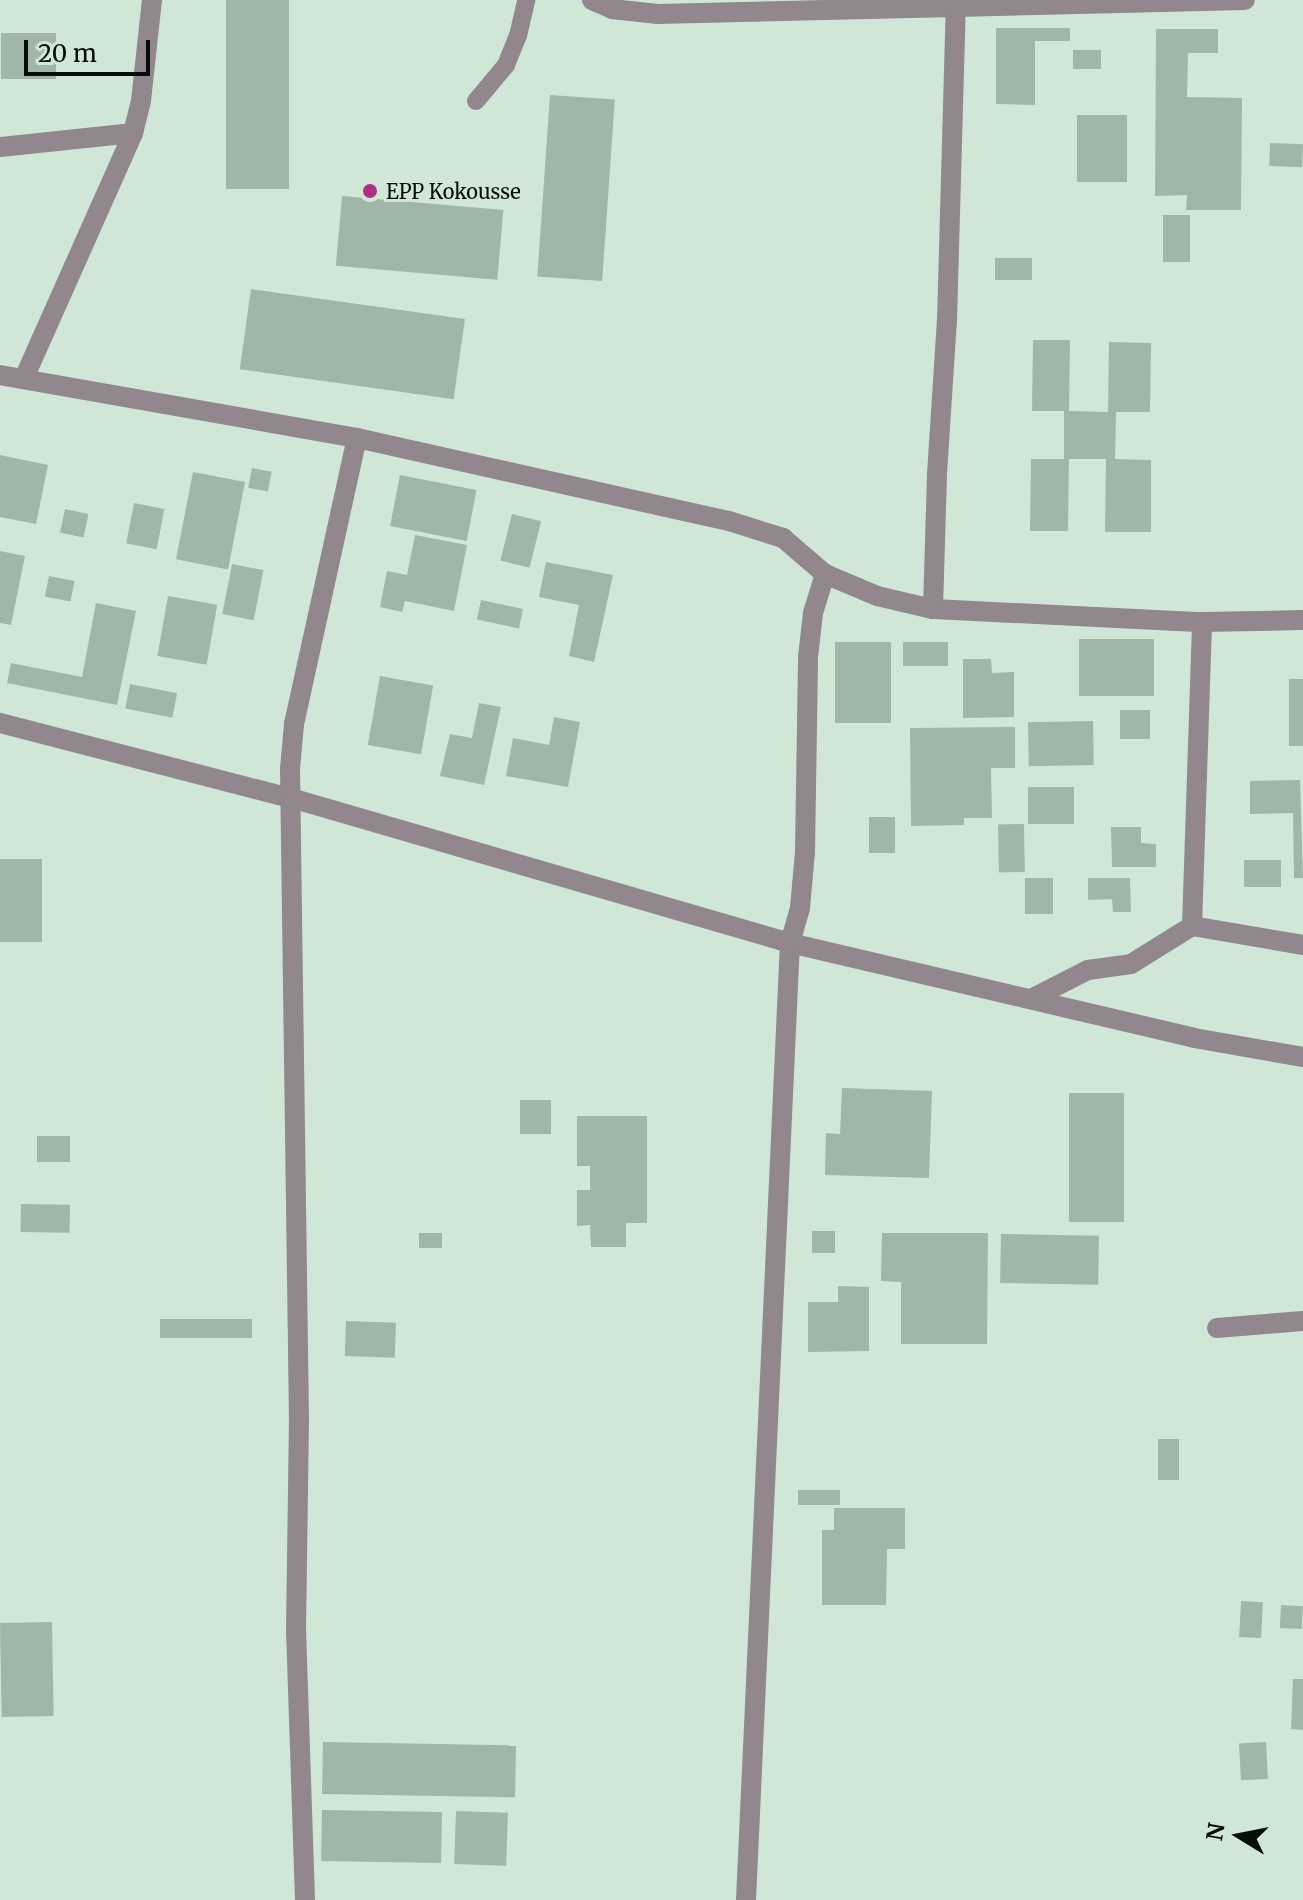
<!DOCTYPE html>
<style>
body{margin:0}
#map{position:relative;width:1303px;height:1900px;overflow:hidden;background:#d0e7d7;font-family:Merriweather,serif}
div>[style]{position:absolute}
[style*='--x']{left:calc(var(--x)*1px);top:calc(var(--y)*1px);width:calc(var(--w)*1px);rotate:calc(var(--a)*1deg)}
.building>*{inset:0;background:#a0b7a7;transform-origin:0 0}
.service>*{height:18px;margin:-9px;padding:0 9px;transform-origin:9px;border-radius:9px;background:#91878c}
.minor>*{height:20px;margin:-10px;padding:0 10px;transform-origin:10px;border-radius:10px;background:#91878c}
.dots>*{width:22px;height:22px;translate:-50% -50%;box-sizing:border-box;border:4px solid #d0e7d7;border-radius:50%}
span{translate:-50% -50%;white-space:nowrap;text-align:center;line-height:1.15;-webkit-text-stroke:6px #d0e7d7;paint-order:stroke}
.poi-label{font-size:20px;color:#070e09}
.left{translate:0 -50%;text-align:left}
.north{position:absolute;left:1199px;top:1796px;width:80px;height:80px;-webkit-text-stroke:6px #d0e7d7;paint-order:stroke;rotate:280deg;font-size:22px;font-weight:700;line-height:32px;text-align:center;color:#070e09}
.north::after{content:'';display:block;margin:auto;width:28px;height:36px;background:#070e09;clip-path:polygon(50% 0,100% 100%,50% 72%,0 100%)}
.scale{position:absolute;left:24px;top:40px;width:126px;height:36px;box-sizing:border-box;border:4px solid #070e09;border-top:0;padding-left:10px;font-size:24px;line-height:28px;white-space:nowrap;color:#070e09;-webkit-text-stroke:6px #d0e7d7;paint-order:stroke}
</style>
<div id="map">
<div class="building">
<div style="left:226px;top:0;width:63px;height:189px"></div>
<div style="clip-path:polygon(996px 28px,1070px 28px,1070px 41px,1035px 41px,1035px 105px,996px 104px)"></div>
<div style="clip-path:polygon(1156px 29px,1218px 29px,1218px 53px,1188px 53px,1187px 97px,1242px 98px,1241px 210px,1186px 210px,1187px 195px,1155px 196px)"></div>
<div style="left:1px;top:33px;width:55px;height:46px"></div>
<div style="left:1073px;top:50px;width:28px;height:19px"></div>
<div style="left:550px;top:95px;width:65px;height:182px;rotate:4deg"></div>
<div style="left:1077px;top:115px;width:50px;height:67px"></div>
<div style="left:1270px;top:143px;width:33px;height:23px;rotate:2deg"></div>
<div style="left:342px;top:196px;width:162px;height:70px;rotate:5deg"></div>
<div style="left:1163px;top:215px;width:27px;height:47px"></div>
<div style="left:995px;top:258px;width:37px;height:22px"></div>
<div style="left:251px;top:289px;width:216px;height:81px;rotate:8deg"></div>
<div style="clip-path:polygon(1033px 340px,1070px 340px,1069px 411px,1108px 412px,1109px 342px,1151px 343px,1150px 412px,1116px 412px,1115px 459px,1151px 460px,1151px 532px,1105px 532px,1106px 459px,1069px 459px,1068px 531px,1030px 531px,1031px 459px,1064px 459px,1064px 411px,1032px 411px)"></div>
<div style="clip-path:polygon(0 455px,48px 465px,36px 524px,0 517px)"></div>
<div style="left:252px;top:468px;width:20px;height:20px;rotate:11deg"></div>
<div style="left:193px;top:472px;width:53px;height:89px;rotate:11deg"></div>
<div style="left:400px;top:475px;width:78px;height:52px;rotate:11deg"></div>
<div style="left:134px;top:503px;width:31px;height:41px;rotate:11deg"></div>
<div style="left:65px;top:509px;width:24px;height:24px;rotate:12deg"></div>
<div style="left:512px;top:514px;width:30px;height:48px;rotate:14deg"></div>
<div style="clip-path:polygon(415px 535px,467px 545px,454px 611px,405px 601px,402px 612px,380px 607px,387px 571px,407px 575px)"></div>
<div style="clip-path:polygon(0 551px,25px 556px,11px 625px,0 623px)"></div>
<div style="clip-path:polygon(546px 562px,613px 575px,594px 662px,569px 656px,579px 605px,539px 597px)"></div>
<div style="left:232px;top:564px;width:32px;height:51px;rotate:11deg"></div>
<div style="left:49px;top:576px;width:26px;height:21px;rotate:11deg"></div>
<div style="left:168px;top:596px;width:50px;height:61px;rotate:10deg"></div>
<div style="left:481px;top:600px;width:43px;height:20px;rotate:12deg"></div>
<div style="clip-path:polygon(96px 603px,136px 611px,117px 705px,7px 683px,11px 663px,82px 677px)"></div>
<div style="left:1154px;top:639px;width:57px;height:75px;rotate:90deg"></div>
<div style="left:891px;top:642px;width:81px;height:56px;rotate:90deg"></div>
<div style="left:903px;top:642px;width:45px;height:24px"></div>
<div style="clip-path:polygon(963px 659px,991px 659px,992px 673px,1014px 672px,1014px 717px,963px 718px)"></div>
<div style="left:380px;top:676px;width:54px;height:70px;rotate:10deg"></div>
<div style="left:1303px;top:679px;width:67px;height:14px;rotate:90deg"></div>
<div style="left:130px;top:684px;width:48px;height:25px;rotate:11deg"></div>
<div style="clip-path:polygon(479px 703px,501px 707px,484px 785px,440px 776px,450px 734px,472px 738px)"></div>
<div style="left:1120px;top:710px;width:30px;height:29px"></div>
<div style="clip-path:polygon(554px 717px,580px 722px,568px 787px,506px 776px,513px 738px,549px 745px)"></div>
<div style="left:1093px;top:721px;width:44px;height:65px;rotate:89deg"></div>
<div style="clip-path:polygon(1015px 727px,1015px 768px,991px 768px,992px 818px,964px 818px,964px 825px,911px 826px,910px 728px)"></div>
<div style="clip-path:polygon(1300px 780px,1303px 878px,1294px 878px,1293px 813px,1250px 814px,1250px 781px)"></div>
<div style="left:1028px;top:787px;width:46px;height:37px"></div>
<div style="left:869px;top:817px;width:26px;height:36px"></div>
<div style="left:1024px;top:824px;width:48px;height:26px;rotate:89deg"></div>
<div style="clip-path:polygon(1111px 827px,1141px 827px,1141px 843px,1156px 844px,1156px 867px,1112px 867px)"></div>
<div style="left:42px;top:859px;width:83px;height:42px;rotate:90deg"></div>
<div style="left:1244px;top:860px;width:37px;height:27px"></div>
<div style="left:1025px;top:878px;width:28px;height:36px"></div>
<div style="clip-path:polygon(1088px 878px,1130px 878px,1131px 912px,1113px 912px,1112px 899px,1088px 900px)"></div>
<div style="clip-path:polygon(842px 1088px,932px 1091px,929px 1178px,825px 1175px,826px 1133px,840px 1134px)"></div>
<div style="left:1069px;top:1093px;width:55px;height:129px"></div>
<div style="left:520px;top:1100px;width:31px;height:34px"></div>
<div style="clip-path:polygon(577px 1116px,647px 1116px,647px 1223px,626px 1223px,626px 1247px,591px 1247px,590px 1225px,577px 1226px,577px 1190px,590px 1190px,590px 1166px,577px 1166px)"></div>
<div style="left:37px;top:1136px;width:33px;height:26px"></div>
<div style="left:21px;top:1204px;width:49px;height:28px;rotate:1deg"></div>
<div style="left:835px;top:1231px;width:22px;height:23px;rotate:90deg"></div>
<div style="left:419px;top:1233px;width:23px;height:15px"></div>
<div style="clip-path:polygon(882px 1233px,988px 1233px,987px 1344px,901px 1344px,901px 1282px,881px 1281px)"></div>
<div style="left:1001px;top:1234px;width:98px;height:49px;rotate:1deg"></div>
<div style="clip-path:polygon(838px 1286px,869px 1287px,869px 1351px,808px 1352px,808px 1302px,838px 1302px)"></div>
<div style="left:160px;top:1319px;width:92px;height:19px"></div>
<div style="left:346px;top:1321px;width:50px;height:35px;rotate:2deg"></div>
<div style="left:1158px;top:1439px;width:21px;height:41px"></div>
<div style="left:798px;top:1490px;width:42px;height:15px"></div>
<div style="clip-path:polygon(834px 1508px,905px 1508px,905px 1549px,887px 1549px,886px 1605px,822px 1605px,822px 1530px,834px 1530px)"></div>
<div style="left:1241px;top:1601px;width:22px;height:36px;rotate:3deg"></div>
<div style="left:1281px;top:1605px;width:22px;height:23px;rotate:3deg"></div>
<div style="left:52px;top:1622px;width:94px;height:52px;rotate:89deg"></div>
<div style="clip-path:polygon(1293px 1679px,1303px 1679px,1303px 1730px,1291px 1729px)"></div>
<div style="left:323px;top:1742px;width:193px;height:52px;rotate:1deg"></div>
<div style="left:1266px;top:1742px;width:37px;height:27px;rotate:87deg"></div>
<div style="left:322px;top:1810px;width:120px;height:51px;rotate:1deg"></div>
<div style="left:456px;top:1811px;width:52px;height:53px;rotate:2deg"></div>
</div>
<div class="service">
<div style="--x:476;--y:101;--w:47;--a:-50.2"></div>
<div style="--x:506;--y:65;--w:31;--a:-68"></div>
<div style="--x:518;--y:36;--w:37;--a:-77"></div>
</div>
<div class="minor">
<div style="--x:592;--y:0;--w:22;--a:24"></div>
<div style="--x:612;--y:9;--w:46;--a:6.2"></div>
<div style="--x:658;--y:14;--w:587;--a:-1.37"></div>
<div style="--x:0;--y:147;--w:134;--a:-6"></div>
<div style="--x:133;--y:133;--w:33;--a:-76"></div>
<div style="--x:141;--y:101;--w:102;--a:-83.8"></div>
<div style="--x:0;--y:375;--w:363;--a:10"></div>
<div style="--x:357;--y:438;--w:381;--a:12.6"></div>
<div style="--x:729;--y:521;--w:57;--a:17.5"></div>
<div style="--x:783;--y:538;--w:55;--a:40.6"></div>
<div style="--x:825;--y:574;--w:56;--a:22.9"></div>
<div style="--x:877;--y:596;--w:57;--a:13.1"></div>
<div style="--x:933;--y:609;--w:269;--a:2.8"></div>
<div style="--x:1202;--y:622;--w:101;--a:-1.1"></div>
<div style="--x:25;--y:376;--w:266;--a:-66"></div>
<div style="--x:933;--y:609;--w:135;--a:-88.3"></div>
<div style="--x:937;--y:474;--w:153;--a:-86.3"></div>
<div style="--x:947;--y:321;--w:321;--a:-88.4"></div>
<div style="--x:0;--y:723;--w:301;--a:14.5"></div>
<div style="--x:291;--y:798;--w:520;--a:16.2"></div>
<div style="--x:790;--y:943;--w:415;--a:13.2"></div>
<div style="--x:1194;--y:1038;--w:111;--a:9.9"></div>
<div style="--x:1192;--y:926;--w:304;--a:-88.1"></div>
<div style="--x:1031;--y:999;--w:64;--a:-27"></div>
<div style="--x:1088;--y:970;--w:43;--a:-7.9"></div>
<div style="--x:1131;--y:964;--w:72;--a:-31.9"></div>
<div style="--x:1192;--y:926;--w:113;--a:9.7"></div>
<div style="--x:1217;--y:1328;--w:86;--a:-4.7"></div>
<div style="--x:305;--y:1900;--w:268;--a:-91.9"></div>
<div style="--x:296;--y:1632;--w:211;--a:-89.2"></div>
<div style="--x:299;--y:1421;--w:652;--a:-90.79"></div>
<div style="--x:290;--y:769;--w:45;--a:-84.9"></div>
<div style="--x:294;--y:724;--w:293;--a:-77.6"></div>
<div style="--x:746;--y:1900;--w:958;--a:-87.37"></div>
<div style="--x:790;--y:943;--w:36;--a:-74"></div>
<div style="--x:800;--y:908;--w:56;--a:-84.9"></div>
<div style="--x:805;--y:852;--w:195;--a:-89.1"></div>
<div style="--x:808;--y:657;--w:44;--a:-83.5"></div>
<div style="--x:813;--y:613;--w:41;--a:-72.9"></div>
</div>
<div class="dots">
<div style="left:370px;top:191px;background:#ad3183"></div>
</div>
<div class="poi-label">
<span class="left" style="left:386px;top:191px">EPP Kokousse</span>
</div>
<div class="north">N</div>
<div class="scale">20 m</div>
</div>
